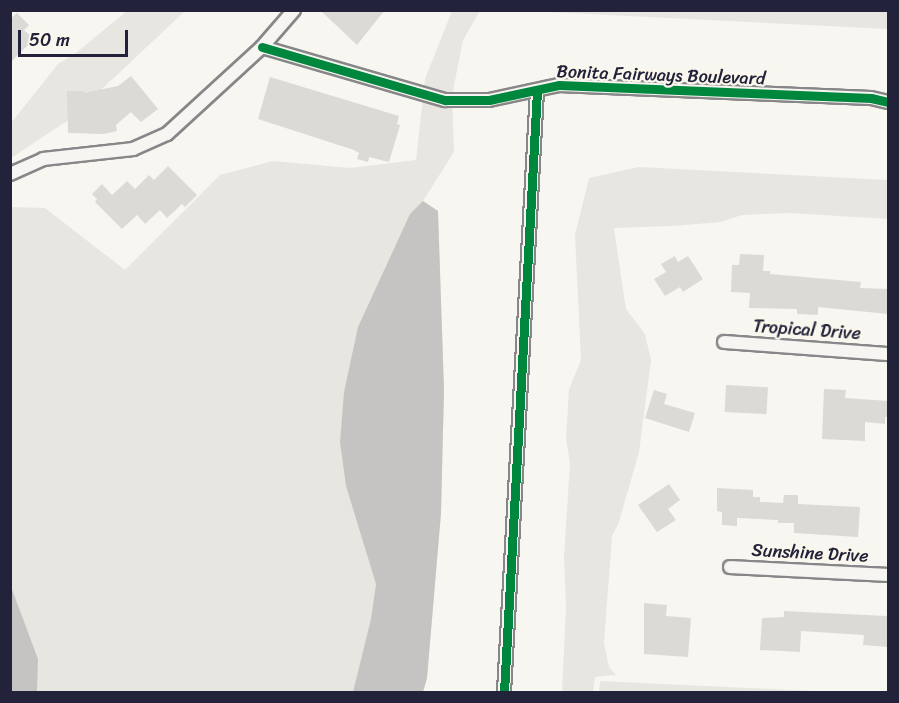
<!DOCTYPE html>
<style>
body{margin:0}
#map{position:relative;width:899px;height:703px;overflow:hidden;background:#f8f6f0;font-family:Sriracha,sans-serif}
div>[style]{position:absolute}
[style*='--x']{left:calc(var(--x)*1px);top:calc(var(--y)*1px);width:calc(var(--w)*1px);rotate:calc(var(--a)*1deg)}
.green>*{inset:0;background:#e8e6e0}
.water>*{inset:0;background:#c6c4c3}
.building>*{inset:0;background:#dbdad7;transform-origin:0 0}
.roads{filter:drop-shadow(2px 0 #878688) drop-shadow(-2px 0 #878688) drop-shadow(0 2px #878688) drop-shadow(0 -2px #878688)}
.minor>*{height:12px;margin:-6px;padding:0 6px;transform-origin:6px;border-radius:6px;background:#f6f5f1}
.cycleway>*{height:9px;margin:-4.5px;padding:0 4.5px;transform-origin:4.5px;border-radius:4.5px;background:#00873e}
span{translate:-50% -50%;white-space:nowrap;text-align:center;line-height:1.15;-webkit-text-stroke:4.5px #fbf7ec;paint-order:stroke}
.street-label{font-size:18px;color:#22223b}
.frame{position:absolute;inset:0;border:12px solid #22223b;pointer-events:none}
.scale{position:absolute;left:18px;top:30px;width:110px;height:27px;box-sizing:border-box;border:3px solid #22223b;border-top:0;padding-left:8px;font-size:18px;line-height:21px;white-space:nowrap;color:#22223b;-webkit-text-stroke:4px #fbf7ec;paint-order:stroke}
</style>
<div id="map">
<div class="green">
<div style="clip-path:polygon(127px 11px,185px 11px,70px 119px,11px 158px,11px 123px,58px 64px,77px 52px)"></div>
<div style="clip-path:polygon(452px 11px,480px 11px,463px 40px,452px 96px,454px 152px,423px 201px,438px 211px,444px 390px,441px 513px,427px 678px,423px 692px,11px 692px,11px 207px,45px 208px,125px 270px,220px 175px,273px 161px,350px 168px,416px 160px,425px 79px)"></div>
<div style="clip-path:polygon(545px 11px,888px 11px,888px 29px,549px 12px)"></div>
<div style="clip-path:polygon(639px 167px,888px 180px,888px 219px,790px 213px,742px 215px,721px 222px,673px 226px,614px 228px,626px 309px,645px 334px,651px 360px,639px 452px,619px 522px,612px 536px,604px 643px,609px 667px,616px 675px,595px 677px,593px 692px,562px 692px,566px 607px,564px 557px,570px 463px,566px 439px,569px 389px,581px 360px,575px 235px,589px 178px)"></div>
<div style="clip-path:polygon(600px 681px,834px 692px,599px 692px)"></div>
</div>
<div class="water">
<div style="clip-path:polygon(423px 201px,438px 211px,444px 390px,441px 513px,427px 678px,423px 692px,353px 692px,371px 619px,376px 584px,346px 486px,340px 442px,344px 392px,358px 327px,410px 214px)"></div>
<div style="clip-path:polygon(10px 584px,38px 659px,37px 692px,11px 692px)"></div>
</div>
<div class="building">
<div style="clip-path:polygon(320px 10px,385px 10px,357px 45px)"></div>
<div style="clip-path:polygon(17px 13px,29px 25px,24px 30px,34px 39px,10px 63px,10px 19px)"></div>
<div style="clip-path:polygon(131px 76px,158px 109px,141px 122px,131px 112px,116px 125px,117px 131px,104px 134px,68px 133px,67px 91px,84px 91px,84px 93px,118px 86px)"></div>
<div style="clip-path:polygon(270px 77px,399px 116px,397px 124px,400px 125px,389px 162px,369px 157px,368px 162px,357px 159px,359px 153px,354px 150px,258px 119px)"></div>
<div style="clip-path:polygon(168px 166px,197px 195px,185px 207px,182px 204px,167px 218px,160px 210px,145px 224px,137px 215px,122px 229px,95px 202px,97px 199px,92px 194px,102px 184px,112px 195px,127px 181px,135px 189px,149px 175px,154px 180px)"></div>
<div style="clip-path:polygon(740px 254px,764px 255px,763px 271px,770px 271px,770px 274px,861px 282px,860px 288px,888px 289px,888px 314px,818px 307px,818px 315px,797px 314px,797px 309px,749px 308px,750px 293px,731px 292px,732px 265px,739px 265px)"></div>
<div style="clip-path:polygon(675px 256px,678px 262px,688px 256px,703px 279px,683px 292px,680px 287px,665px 296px,654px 279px,666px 272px,661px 264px)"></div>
<div style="left:726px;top:385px;width:42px;height:27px;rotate:3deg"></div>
<div style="clip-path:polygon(824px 389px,846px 390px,845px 398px,888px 401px,888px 417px,885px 417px,885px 424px,865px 422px,865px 441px,822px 439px)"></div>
<div style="clip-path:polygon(654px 390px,667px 394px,664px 404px,695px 413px,689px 432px,645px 418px)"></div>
<div style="clip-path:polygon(669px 484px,680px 500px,668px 509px,676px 520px,657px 532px,638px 505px)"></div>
<div style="clip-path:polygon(717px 488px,753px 490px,753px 497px,760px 497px,760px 502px,783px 503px,784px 495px,798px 495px,798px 504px,860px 507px,858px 537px,794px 533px,794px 523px,778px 523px,778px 520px,737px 518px,737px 526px,722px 525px,722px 512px,717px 511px)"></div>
<div style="clip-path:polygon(644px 603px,667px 605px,666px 616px,691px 618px,688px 657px,644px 654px)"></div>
<div style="clip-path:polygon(784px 611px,887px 616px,888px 647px,863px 645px,864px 635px,801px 631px,800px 652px,760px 650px,762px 618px,784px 617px)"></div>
</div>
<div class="roads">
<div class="minor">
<div style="--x:262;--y:47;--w:191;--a:16.2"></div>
<div style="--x:445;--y:100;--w:44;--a:0"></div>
<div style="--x:489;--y:100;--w:72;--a:-12.1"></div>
<div style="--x:559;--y:85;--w:312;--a:2.4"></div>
<div style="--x:871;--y:98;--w:17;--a:13"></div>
<div style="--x:10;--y:174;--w:36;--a:-24"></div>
<div style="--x:43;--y:159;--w:91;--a:-6.3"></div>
<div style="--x:133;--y:149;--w:37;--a:-24"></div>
<div style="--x:167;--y:134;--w:129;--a:-42.5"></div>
<div style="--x:262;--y:47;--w:49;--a:-49.1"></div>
<div style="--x:724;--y:342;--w:164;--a:4.2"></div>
<div style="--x:730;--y:567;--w:158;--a:2.9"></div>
<div style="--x:504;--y:692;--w:603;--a:-86.86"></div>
</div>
</div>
<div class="cycleway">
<div style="--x:262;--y:47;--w:191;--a:16.2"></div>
<div style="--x:445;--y:100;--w:44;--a:0"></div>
<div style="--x:489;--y:100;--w:72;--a:-12.1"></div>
<div style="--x:559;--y:85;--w:312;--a:2.4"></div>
<div style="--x:871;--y:98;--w:17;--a:13"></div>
<div style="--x:504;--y:692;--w:603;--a:-86.86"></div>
</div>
<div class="street-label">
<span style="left:661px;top:75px;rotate:2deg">Bonita Fairways Boulevard</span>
<span style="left:807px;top:330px;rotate:4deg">Tropical Drive</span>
<span style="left:810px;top:553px;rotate:3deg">Sunshine Drive</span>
</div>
<div class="frame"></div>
<div class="scale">50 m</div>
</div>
